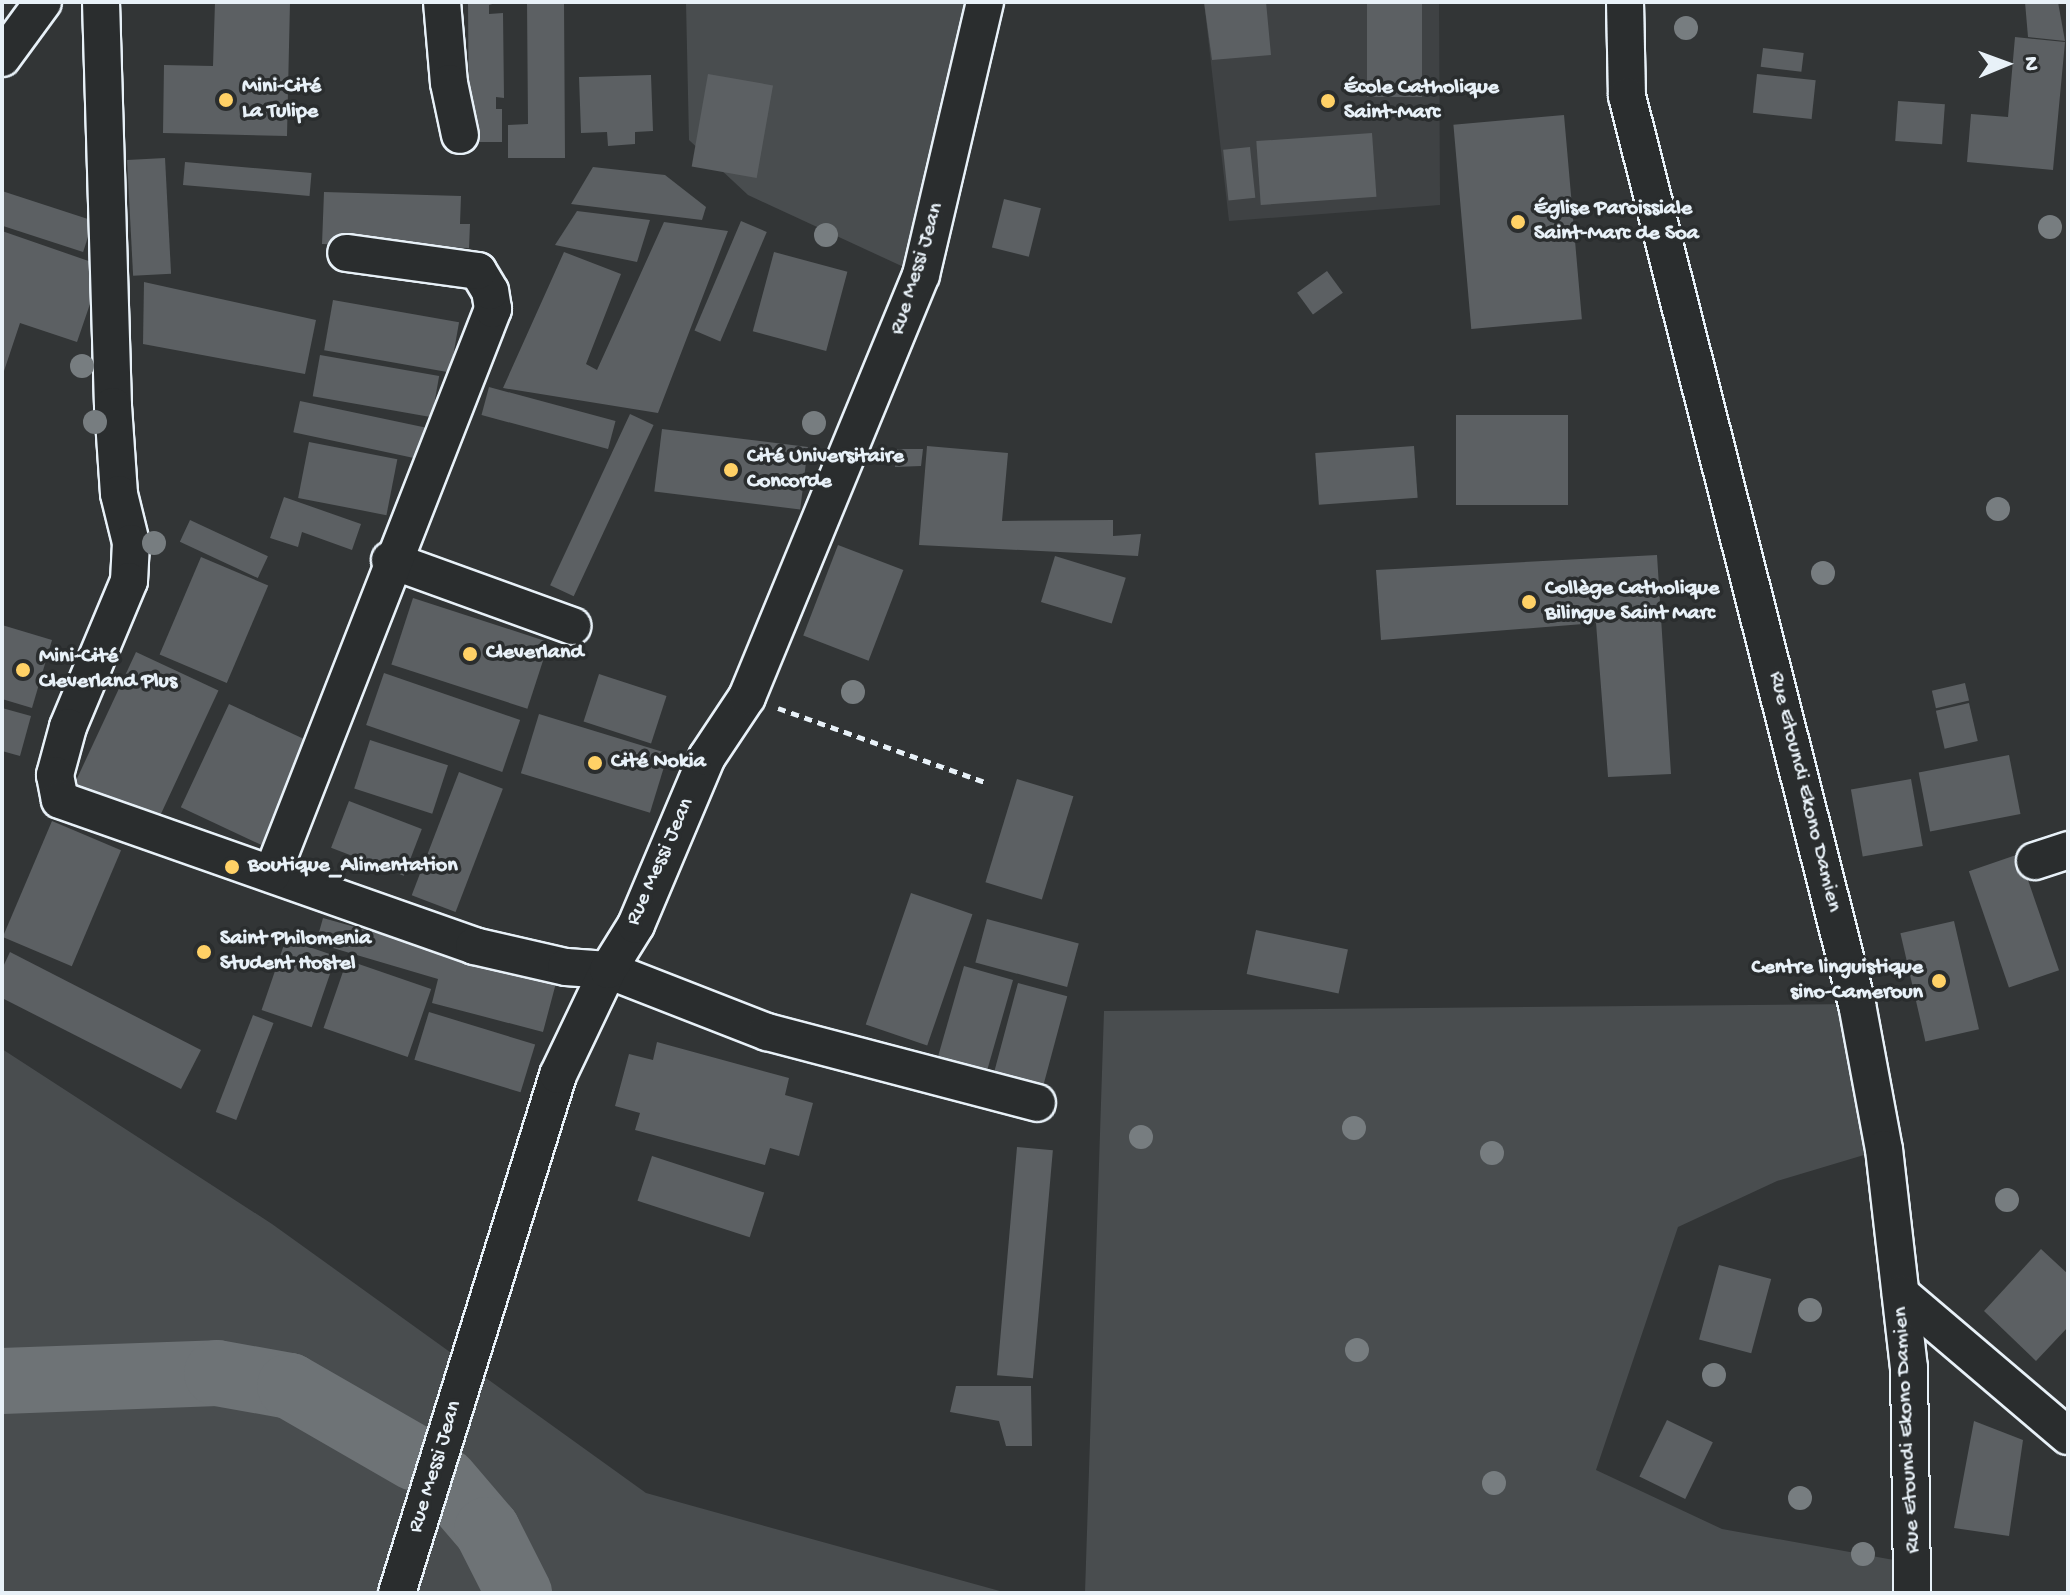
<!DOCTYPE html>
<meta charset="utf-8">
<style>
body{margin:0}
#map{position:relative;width:2070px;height:1595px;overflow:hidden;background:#323536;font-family:"Gochi Hand",sans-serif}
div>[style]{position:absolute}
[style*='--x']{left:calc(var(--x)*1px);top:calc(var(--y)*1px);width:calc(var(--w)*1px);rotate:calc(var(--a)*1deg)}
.built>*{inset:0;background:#3f4244}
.green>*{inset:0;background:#494d4f}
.river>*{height:66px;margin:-33px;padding:0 33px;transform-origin:33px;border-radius:33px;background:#6e7376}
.building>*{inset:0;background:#5c6063;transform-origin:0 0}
.path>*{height:5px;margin-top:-2.5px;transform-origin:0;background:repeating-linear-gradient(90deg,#e8f1f8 0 8px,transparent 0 14px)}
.roads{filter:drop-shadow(2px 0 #e8f1f8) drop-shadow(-2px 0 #e8f1f8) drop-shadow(0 2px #e8f1f8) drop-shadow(0 -2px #e8f1f8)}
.minor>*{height:36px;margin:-18px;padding:0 18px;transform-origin:18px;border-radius:18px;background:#2a2d2e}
.trees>*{width:24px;height:24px;margin:-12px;border-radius:50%;background:#777d80}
.dots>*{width:22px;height:22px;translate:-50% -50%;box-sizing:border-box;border:4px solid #2a2d2e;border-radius:50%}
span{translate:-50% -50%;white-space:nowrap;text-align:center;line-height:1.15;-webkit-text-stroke:7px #2a2d2e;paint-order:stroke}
.poi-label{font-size:22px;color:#e8f1f8;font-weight:700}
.left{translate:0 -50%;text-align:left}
.right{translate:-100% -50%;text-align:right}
.street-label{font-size:22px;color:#e8f1f8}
.frame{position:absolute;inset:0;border:4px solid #e8f1f8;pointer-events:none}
.north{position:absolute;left:1966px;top:24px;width:80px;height:80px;-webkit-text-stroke:6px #2a2d2e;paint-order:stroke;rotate:89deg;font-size:22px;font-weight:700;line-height:32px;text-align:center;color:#e8f1f8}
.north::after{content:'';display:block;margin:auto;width:28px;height:36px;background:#e8f1f8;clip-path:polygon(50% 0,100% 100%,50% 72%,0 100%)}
</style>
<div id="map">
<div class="built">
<div style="clip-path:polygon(1204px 2px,1439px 2px,1440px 205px,1229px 221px)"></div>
</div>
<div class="green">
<div style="clip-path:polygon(686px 2px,985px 2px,921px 275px,748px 195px,689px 140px)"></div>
<div style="clip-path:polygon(1857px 1004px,1884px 1149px,1777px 1181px,1678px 1227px,1596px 1470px,1722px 1529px,1916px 1564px,1912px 1593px,1085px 1593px,1104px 1011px)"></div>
<div style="clip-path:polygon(2px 1049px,272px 1224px,646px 1493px,1007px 1593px,2px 1593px)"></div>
</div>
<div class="river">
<div style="--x:2;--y:1381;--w:215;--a:-2.1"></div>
<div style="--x:217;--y:1373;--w:74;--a:10.1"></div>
<div style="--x:290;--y:1386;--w:144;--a:29.9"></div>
<div style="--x:445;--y:1481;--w:65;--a:49.4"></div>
<div style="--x:487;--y:1530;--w:71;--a:63.1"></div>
</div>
<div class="building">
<div style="clip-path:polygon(215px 2px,290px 2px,287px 136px,163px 133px,164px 65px,213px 66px)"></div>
<div style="clip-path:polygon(468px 2px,499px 2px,489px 5px,489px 14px,503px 13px,504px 98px,496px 97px,496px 109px,502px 109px,502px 142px,469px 142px)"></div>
<div style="clip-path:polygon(527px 2px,564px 2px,565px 158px,508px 158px,508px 125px,528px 124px)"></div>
<div style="clip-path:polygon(1204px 2px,1266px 2px,1271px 55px,1212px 60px)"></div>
<div style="left:1367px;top:2px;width:55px;height:95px"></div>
<div style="clip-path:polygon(2025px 2px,2058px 2px,2065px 41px,2028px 37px)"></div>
<div style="clip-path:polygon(2015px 37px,2065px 42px,2053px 170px,1967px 162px,1971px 114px,2008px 117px)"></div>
<div style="left:1763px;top:48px;width:41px;height:19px;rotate:7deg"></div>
<div style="left:708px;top:74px;width:66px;height:94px;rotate:10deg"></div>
<div style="left:1757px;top:74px;width:59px;height:39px;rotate:6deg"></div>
<div style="clip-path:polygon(651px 75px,653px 131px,635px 132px,635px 144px,608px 146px,607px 132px,581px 133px,579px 77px)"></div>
<div style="left:1898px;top:101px;width:47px;height:40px;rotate:4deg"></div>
<div style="left:1564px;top:115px;width:205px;height:111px;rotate:85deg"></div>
<div style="left:1372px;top:133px;width:64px;height:116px;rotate:86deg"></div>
<div style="left:1250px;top:147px;width:51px;height:27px;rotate:84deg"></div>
<div style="left:165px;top:158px;width:116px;height:38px;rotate:87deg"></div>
<div style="left:185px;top:162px;width:127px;height:23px;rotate:5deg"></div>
<div style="clip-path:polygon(593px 167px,665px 175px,706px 207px,702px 220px,571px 204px)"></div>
<div style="left:2px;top:191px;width:96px;height:33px;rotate:18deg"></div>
<div style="clip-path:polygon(324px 192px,461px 196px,460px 224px,470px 224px,469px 248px,322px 244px)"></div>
<div style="left:1004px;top:199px;width:38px;height:50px;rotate:14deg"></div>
<div style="clip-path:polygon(577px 211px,650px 220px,637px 262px,555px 245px)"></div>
<div style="left:741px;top:221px;width:28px;height:119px;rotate:23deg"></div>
<div style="clip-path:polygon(664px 222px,728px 231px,658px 413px,503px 388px,564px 252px,621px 274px,586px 364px,597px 370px)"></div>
<div style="clip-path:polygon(2px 231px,103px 266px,77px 342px,20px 323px,3px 374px)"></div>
<div style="left:774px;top:252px;width:76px;height:82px;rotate:15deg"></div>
<div style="left:1327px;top:271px;width:27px;height:37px;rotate:54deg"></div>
<div style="clip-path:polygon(144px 282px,316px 320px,305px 374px,143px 344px)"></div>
<div style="left:333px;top:300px;width:128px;height:51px;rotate:10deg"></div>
<div style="left:320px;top:355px;width:121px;height:42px;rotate:10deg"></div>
<div style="left:489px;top:387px;width:131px;height:29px;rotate:15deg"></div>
<div style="left:300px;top:401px;width:134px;height:32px;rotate:12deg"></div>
<div style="left:630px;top:414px;width:26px;height:189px;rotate:25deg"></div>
<div style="left:1456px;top:415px;width:112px;height:90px"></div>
<div style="left:662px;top:429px;width:147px;height:63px;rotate:7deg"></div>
<div style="left:309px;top:442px;width:90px;height:57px;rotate:11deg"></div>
<div style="clip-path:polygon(927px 446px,1008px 453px,1002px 521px,1113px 520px,1113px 536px,1141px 534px,1138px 556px,919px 545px)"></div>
<div style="left:1414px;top:446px;width:52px;height:99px;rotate:86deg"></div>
<div style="clip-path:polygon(897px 449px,923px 449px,921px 466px,895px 467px)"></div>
<div style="clip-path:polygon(284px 497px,361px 524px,352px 550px,302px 532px,298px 547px,270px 538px)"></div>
<div style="left:190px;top:520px;width:86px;height:24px;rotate:25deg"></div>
<div style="left:838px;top:545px;width:70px;height:97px;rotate:21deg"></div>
<div style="clip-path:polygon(1657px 555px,1671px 774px,1608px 777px,1596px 623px,1381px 640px,1376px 570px)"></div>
<div style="left:1055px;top:556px;width:74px;height:48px;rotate:17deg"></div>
<div style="left:201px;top:557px;width:73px;height:106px;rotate:23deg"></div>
<div style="left:413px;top:598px;width:143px;height:70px;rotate:18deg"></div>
<div style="clip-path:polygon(2px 625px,52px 640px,32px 708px,2px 699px)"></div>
<div style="left:136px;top:652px;width:91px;height:147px;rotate:25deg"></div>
<div style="left:384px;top:673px;width:144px;height:55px;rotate:19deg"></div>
<div style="left:599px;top:674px;width:71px;height:50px;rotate:18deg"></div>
<div style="left:1965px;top:683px;width:18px;height:34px;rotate:77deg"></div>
<div style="left:1969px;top:703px;width:39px;height:34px;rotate:77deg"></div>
<div style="left:229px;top:704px;width:91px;height:114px;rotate:25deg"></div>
<div style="clip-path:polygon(2px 708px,31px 716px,20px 756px,2px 751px)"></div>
<div style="left:539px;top:714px;width:135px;height:62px;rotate:17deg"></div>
<div style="left:370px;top:740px;width:82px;height:51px;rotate:18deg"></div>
<div style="left:2009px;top:755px;width:60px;height:92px;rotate:79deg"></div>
<div style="left:459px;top:772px;width:47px;height:132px;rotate:21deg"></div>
<div style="left:1017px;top:779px;width:59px;height:108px;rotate:17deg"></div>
<div style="left:1911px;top:779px;width:68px;height:61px;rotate:80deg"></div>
<div style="left:349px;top:801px;width:78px;height:50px;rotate:21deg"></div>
<div style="left:52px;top:821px;width:75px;height:126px;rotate:23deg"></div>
<div style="left:2019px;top:854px;width:123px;height:53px;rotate:71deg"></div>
<div style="left:911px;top:893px;width:65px;height:139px;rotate:19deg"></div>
<div style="clip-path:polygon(323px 918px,556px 983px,543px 1032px,432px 1003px,438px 979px,316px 943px)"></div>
<div style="left:987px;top:919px;width:95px;height:45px;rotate:15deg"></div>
<div style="left:1954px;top:921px;width:111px;height:55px;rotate:77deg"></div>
<div style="left:1256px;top:930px;width:94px;height:45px;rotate:12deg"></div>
<div style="left:286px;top:939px;width:53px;height:75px;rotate:19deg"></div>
<div style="clip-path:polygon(10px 952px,201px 1050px,181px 1089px,2px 998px,2px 969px)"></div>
<div style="left:347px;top:960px;width:89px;height:72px;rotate:19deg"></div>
<div style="left:964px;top:966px;width:51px;height:98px;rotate:16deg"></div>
<div style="left:1018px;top:983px;width:51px;height:99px;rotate:15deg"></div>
<div style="left:429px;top:1012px;width:111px;height:50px;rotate:17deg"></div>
<div style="left:253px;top:1015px;width:22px;height:104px;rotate:21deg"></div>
<div style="clip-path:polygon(657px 1042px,789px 1078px,785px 1095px,813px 1103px,799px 1156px,770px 1148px,765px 1165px,635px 1130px,640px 1113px,615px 1106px,629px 1054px,653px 1060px)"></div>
<div style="left:1017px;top:1147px;width:36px;height:229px;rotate:5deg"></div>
<div style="left:652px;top:1156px;width:118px;height:47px;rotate:18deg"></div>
<div style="clip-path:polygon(2041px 1249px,2068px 1274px,2068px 1327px,2036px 1361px,1984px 1311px)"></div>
<div style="left:1719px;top:1265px;width:54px;height:77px;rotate:15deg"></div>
<div style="clip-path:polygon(956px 1386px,1031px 1386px,1032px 1446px,1006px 1446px,999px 1421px,950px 1412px)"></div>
<div style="left:1667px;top:1420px;width:51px;height:63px;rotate:26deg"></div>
<div style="clip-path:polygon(1974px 1421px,2023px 1440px,2009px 1536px,1954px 1528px)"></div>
</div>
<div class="path">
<div style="--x:778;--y:708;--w:223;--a:19.7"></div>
</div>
<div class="roads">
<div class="minor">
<div style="--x:101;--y:2;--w:404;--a:88.3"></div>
<div style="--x:113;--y:406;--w:88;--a:86.1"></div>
<div style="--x:119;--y:494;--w:50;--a:76.2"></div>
<div style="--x:131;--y:543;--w:38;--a:93"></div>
<div style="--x:129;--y:581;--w:158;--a:112.7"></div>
<div style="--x:68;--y:727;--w:50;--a:105.2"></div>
<div style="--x:55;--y:775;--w:25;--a:79"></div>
<div style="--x:60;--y:800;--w:439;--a:19.4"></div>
<div style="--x:474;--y:946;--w:94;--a:12.9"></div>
<div style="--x:566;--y:967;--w:42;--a:4.1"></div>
<div style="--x:608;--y:970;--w:171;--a:21.3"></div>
<div style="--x:767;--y:1032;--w:279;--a:14.7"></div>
<div style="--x:442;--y:2;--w:81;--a:85.1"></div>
<div style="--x:449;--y:83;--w:53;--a:78.1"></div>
<div style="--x:1625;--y:2;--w:94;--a:88.8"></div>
<div style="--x:1627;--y:96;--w:937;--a:75.79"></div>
<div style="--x:1857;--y:1004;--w:147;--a:79.5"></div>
<div style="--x:1884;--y:1149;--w:220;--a:83.5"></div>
<div style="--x:1909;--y:1368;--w:225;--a:89.2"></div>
<div style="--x:2;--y:58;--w:69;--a:-53.8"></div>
<div style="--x:390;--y:560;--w:194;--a:19.9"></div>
<div style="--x:2035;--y:861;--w:35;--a:-18"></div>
<div style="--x:272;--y:874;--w:607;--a:-68.64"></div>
<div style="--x:493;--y:309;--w:18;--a:-99"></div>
<div style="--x:490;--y:291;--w:23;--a:-121"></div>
<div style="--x:478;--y:271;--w:133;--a:-172.2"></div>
<div style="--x:1901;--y:1294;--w:219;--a:40.4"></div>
<div style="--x:397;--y:1593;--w:542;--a:-72.73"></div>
<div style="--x:558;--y:1075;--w:116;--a:-64.5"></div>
<div style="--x:608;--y:970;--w:53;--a:-58.1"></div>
<div style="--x:636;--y:925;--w:182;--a:-67.1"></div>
<div style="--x:707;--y:757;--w:72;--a:-56.3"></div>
<div style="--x:747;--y:697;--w:456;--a:-67.6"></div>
<div style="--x:921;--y:275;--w:280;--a:-76.8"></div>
</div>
</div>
<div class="trees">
<div style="left:1686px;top:28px"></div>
<div style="left:2050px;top:227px"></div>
<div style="left:826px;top:235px"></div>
<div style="left:82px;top:366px"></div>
<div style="left:95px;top:422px"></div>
<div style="left:814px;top:423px"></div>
<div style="left:1998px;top:509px"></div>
<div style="left:154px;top:543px"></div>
<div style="left:1823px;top:573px"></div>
<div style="left:853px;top:692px"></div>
<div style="left:1354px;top:1128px"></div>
<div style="left:1141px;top:1137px"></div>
<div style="left:1492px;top:1153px"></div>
<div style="left:2007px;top:1200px"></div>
<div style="left:1810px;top:1310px"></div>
<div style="left:1357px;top:1350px"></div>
<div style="left:1714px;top:1375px"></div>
<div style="left:1494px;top:1483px"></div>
<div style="left:1800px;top:1498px"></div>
<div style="left:1863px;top:1554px"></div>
</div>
<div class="dots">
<div style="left:226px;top:100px;background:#ffd166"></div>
<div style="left:1328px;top:101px;background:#ffd166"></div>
<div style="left:1518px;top:222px;background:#ffd166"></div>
<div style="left:731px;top:470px;background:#ffd166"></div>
<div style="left:1529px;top:602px;background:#ffd166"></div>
<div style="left:470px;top:654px;background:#ffd166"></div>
<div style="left:23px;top:670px;background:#ffd166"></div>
<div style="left:595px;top:763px;background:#ffd166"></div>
<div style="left:232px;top:867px;background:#ffd166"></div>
<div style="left:204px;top:952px;background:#ffd166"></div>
<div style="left:1939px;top:981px;background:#ffd166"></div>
</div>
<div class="poi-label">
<span class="left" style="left:242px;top:100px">Mini-Cité<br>La Tulipe</span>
<span class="left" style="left:1344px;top:101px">École Catholique<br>Saint-Marc</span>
<span class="left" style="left:1534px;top:222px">Église Paroissiale<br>Saint-Marc de Soa</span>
<span class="left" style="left:747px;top:470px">Cité Universitaire<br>Concorde</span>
<span class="left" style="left:1545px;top:602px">Collège Catholique<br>Bilingue Saint Marc</span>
<span class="left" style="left:486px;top:654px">Cleverland</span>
<span class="left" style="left:39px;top:670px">Mini-Cité<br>Cleverland Plus</span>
<span class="left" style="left:611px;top:763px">Cité Nokia</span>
<span class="left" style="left:248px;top:867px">Boutique_Alimentation</span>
<span class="left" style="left:220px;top:952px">Saint Philomenia<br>Student Hostel</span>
<span class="right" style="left:1923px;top:981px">Centre linguistique<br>sino-Cameroun</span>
</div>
<div class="street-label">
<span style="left:918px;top:269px;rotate:-73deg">Rue Messi Jean</span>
<span style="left:1804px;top:792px;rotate:76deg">Rue Etoundi Ekono Damien</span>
<span style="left:661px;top:862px;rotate:-66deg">Rue Messi Jean</span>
<span style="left:1908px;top:1430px;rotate:-93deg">Rue Etoundi Ekono Damien</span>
<span style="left:436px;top:1467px;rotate:-73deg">Rue Messi Jean</span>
</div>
<div class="frame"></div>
<div class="north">N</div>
</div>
